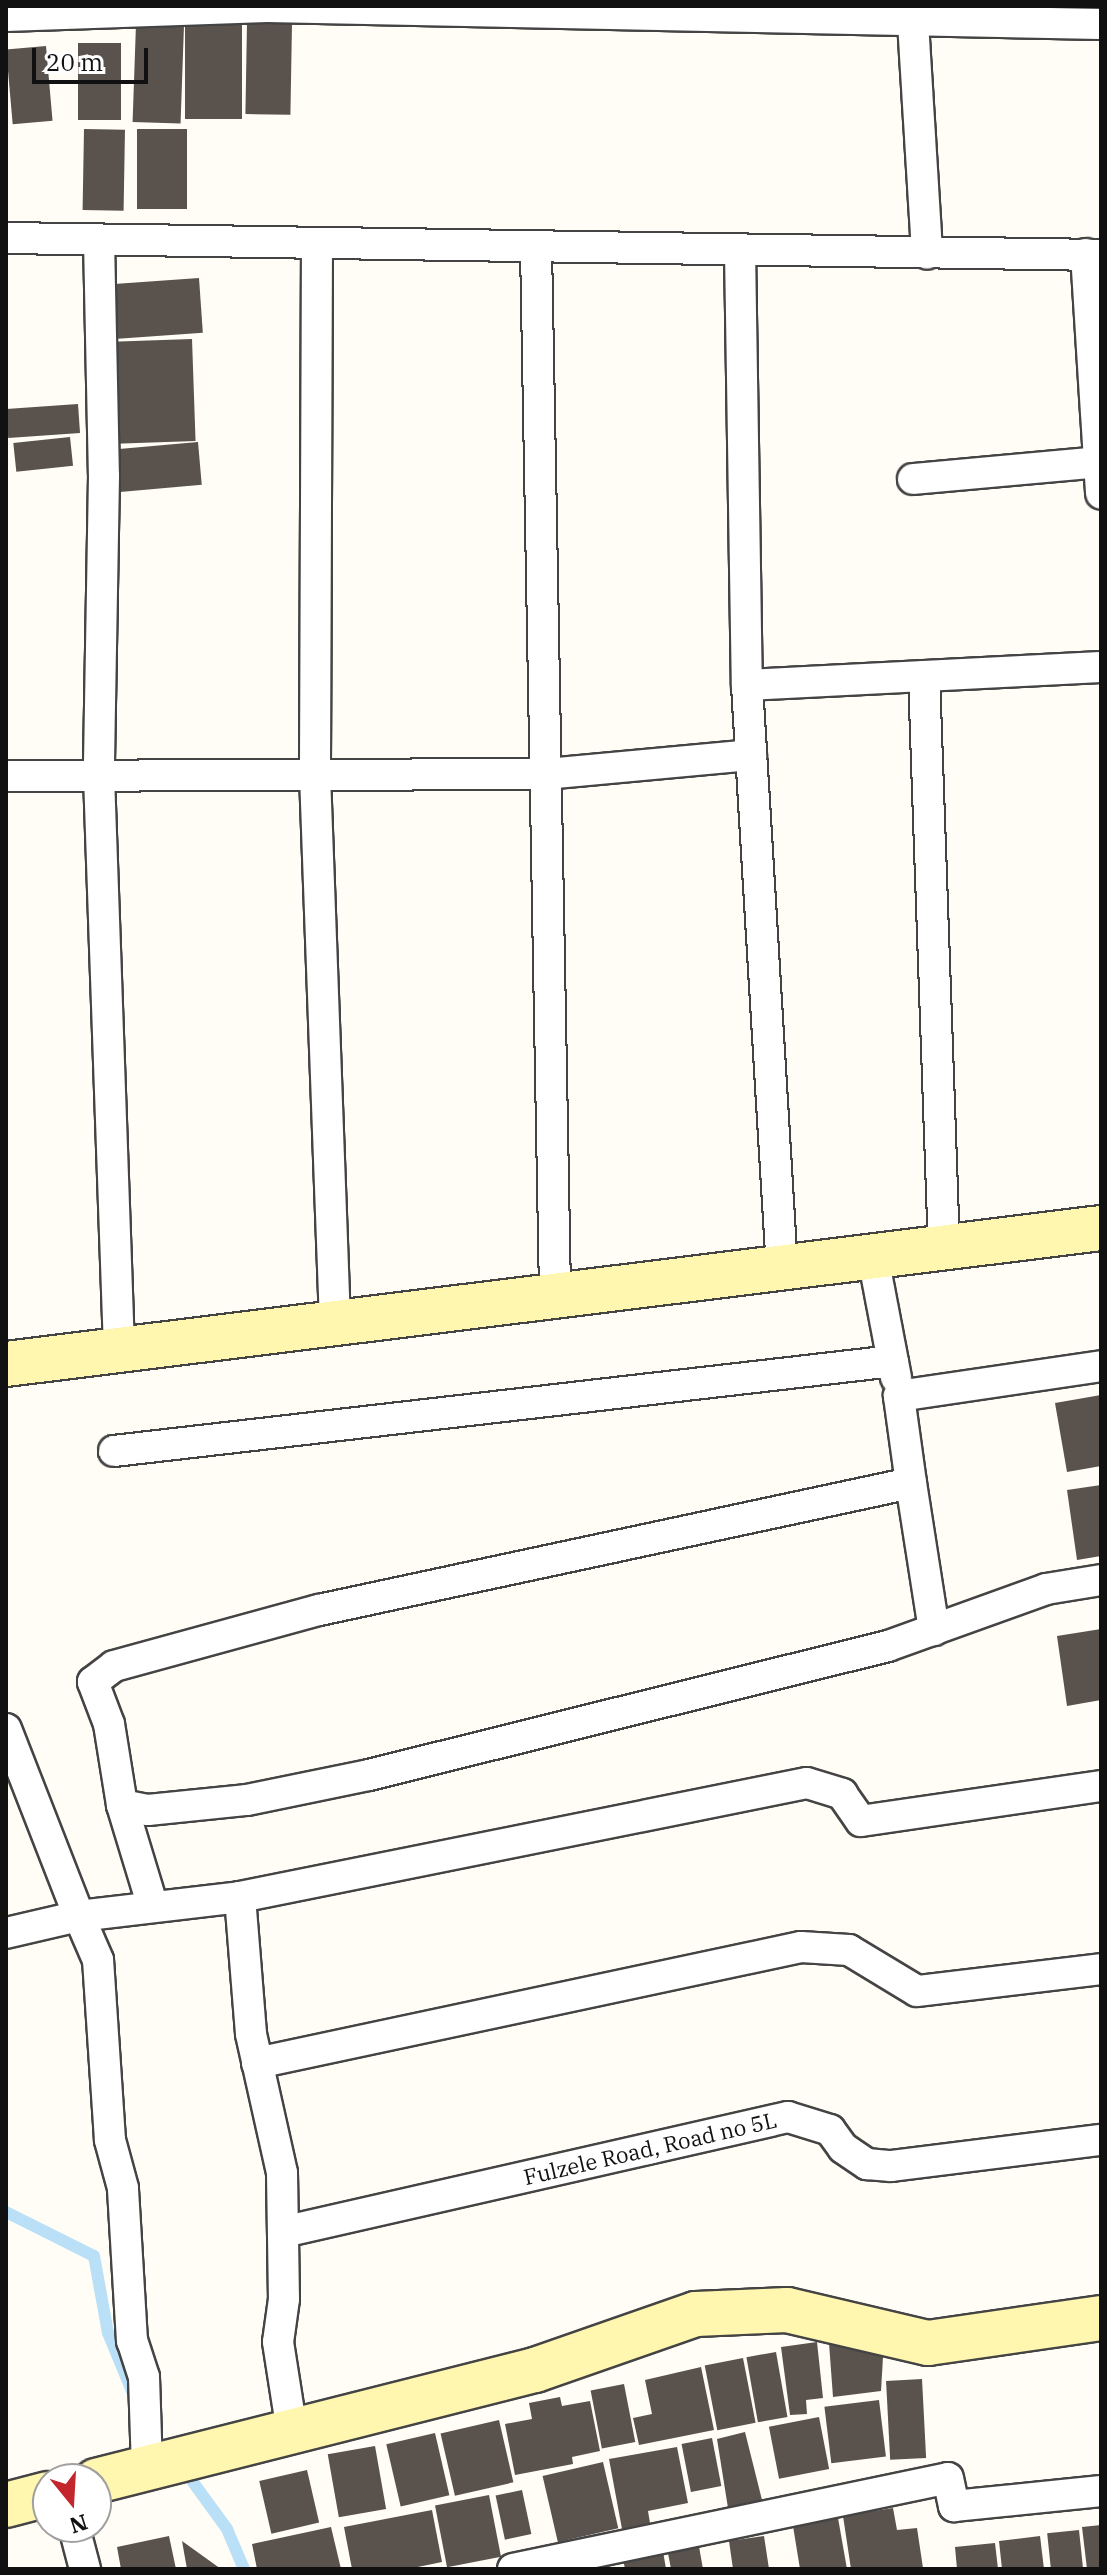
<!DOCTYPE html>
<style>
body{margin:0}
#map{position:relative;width:1107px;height:2575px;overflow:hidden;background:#fffdf5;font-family:"IBM Plex Serif",serif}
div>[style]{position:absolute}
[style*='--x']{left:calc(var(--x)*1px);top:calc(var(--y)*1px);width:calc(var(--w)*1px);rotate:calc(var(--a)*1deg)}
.stream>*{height:12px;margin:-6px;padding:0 6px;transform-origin:6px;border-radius:6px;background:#b9e0f7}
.building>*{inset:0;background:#5a524d;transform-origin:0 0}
.roads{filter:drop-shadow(2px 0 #444) drop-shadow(-2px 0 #444) drop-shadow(0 2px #444) drop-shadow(0 -2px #444)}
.street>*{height:30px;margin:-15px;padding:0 15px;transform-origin:15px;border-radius:15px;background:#fff}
.secondary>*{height:44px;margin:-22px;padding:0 22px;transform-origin:22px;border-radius:22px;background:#fff6b0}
span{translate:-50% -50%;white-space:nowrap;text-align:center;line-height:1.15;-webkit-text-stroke:8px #fff;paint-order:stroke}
.street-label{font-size:22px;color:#111}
.frame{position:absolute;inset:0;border:8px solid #111;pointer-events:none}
.north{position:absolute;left:32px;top:2463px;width:80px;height:80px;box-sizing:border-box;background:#fff;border:2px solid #a0a0a0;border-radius:50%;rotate:162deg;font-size:22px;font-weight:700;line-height:32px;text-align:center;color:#111}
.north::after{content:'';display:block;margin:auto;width:28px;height:36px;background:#c4262e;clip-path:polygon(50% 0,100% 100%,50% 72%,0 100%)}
.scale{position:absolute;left:32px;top:48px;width:116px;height:36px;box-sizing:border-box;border:4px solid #111;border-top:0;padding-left:10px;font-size:24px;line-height:28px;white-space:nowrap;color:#111;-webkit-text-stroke:6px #fff;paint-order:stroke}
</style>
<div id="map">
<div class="stream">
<div style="--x:6;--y:2212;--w:98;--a:26.6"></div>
<div style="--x:94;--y:2256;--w:78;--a:79.7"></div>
<div style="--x:108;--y:2333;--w:76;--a:67.5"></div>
<div style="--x:182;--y:2467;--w:77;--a:54"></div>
<div style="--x:227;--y:2529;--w:43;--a:67"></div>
</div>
<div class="building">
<div style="left:185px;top:17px;width:57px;height:102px"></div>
<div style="left:247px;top:23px;width:45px;height:91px;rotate:1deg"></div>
<div style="left:136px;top:24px;width:48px;height:98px;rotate:2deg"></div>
<div style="left:78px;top:43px;width:43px;height:77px"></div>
<div style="left:46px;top:46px;width:75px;height:40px;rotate:85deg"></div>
<div style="left:84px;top:129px;width:41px;height:81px;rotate:1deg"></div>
<div style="left:137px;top:129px;width:50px;height:80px"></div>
<div style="left:199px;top:278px;width:55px;height:85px;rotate:86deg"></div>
<div style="left:192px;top:339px;width:102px;height:80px;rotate:88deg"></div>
<div style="left:78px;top:404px;width:29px;height:72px;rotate:86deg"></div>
<div style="left:70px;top:437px;width:29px;height:57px;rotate:84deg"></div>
<div style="left:198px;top:442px;width:43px;height:82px;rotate:85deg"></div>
<div style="clip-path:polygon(1101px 1395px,1101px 1466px,1067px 1472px,1055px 1403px)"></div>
<div style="clip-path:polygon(1101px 1485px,1101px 1556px,1077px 1560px,1067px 1490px)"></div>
<div style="clip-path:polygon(1101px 1629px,1101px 1700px,1067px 1706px,1057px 1636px)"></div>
<div style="clip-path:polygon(817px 2342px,823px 2398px,806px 2400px,807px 2414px,790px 2415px,781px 2347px)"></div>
<div style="clip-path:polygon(829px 2343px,883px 2357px,881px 2391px,833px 2397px)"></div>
<div style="left:776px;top:2352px;width:66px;height:30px;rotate:80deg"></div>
<div style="left:743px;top:2358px;width:66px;height:39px;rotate:79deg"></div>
<div style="clip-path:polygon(701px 2367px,714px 2430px,639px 2445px,633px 2418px,652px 2414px,645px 2380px)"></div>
<div style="left:922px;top:2379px;width:79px;height:36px;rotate:87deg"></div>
<div style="left:624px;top:2384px;width:59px;height:34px;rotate:79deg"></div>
<div style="clip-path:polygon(560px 2397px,562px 2406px,590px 2401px,600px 2451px,572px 2457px,573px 2464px,515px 2475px,505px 2424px,532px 2419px,529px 2403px)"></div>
<div style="left:879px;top:2400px;width:57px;height:55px;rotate:83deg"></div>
<div style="left:819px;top:2417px;width:53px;height:51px;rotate:79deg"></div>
<div style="left:499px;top:2420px;width:64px;height:60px;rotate:77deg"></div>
<div style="clip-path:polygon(745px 2432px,762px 2500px,728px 2508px,717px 2439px)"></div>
<div style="left:435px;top:2433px;width:64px;height:50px;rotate:77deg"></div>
<div style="left:712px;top:2438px;width:49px;height:31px;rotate:79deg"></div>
<div style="left:375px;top:2446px;width:64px;height:48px;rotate:80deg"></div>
<div style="clip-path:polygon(677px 2447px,688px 2503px,648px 2511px,650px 2523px,622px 2529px,609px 2459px)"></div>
<div style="left:603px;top:2462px;width:68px;height:62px;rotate:77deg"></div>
<div style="left:307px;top:2470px;width:54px;height:49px;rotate:77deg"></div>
<div style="left:522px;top:2490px;width:45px;height:27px;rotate:78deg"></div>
<div style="left:489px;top:2495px;width:63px;height:55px;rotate:79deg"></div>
<div style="clip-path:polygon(893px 2508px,897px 2530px,917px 2528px,923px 2568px,851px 2569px,843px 2516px)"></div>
<div style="clip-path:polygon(432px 2510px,442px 2562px,408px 2569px,352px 2569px,344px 2527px)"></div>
<div style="clip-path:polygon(838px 2518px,847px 2569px,800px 2569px,793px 2526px)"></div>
<div style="clip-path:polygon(1101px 2525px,1101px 2569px,1087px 2569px,1082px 2527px)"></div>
<div style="clip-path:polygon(331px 2527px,341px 2569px,257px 2569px,252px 2544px)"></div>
<div style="left:1079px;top:2530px;width:39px;height:32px;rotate:84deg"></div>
<div style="clip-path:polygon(169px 2536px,176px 2569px,121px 2569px,117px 2547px)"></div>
<div style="clip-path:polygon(764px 2536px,769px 2569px,733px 2569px,729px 2541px)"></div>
<div style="clip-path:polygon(1040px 2536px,1044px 2569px,1002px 2569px,999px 2541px)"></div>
<div style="clip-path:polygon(182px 2541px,221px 2569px,187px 2569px)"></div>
<div style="clip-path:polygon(698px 2541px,703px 2569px,671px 2569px,667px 2548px)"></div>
<div style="clip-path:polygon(995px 2543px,998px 2569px,957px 2569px,955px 2547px)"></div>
<div style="clip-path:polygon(663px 2551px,666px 2569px,625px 2569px,623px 2559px)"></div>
</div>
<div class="roads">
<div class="street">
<div style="--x:912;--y:6;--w:248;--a:86.5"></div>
<div style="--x:6;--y:16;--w:261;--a:-2"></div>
<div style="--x:267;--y:7;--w:834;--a:1.17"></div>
<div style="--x:6;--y:238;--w:1095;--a:0.89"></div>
<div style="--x:99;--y:240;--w:236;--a:88.8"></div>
<div style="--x:104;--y:476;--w:300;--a:91"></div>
<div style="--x:99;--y:776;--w:574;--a:88"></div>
<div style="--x:317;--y:243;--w:532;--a:90.22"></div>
<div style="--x:315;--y:775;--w:549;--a:87.91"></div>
<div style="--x:536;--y:246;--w:1051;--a:88.96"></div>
<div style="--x:740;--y:250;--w:435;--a:89.1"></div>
<div style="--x:747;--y:685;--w:585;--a:86.57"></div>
<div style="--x:1086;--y:254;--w:240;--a:86.4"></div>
<div style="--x:913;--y:479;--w:187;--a:-5.2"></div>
<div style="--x:924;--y:676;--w:572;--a:88"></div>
<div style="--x:747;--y:685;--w:354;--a:-2.9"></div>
<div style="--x:6;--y:776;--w:540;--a:-0.21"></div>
<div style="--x:546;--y:774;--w:206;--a:-5.3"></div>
<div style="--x:873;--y:1257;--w:123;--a:79.2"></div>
<div style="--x:114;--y:1451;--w:784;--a:-6.59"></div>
<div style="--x:911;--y:1483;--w:149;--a:81.1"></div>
<div style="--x:6;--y:1729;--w:201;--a:68.7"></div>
<div style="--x:79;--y:1916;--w:75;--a:166.9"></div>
<div style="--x:122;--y:1805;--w:82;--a:-99.1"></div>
<div style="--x:109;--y:1724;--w:45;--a:-110.9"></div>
<div style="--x:93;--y:1682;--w:26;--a:-37"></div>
<div style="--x:114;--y:1666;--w:213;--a:-15.3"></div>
<div style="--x:319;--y:1610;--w:605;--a:-12.11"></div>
<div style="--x:911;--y:1483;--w:88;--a:-97.9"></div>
<div style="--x:899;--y:1396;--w:204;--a:-8.4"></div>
<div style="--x:240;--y:1897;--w:578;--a:-11.37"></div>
<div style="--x:807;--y:1783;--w:37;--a:17"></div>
<div style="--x:842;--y:1794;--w:33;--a:55"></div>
<div style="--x:861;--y:1821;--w:243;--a:-8.3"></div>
<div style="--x:153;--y:1907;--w:107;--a:-106.9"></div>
<div style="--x:122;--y:1805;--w:26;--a:11"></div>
<div style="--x:148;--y:1810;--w:100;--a:-5.8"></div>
<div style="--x:247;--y:1800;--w:125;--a:-11.6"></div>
<div style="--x:369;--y:1775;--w:535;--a:-13.96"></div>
<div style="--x:888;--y:1646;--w:168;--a:-19.8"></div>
<div style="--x:1046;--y:1589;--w:56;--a:-9.3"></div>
<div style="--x:257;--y:2063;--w:556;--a:-12.04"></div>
<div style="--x:801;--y:1947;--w:48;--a:3.6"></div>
<div style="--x:849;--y:1950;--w:79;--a:31.1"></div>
<div style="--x:917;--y:1991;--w:185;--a:-6.8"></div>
<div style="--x:283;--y:2232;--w:518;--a:-12.83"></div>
<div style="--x:788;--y:2117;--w:44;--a:17.2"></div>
<div style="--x:830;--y:2130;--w:22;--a:54"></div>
<div style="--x:843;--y:2148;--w:29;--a:34"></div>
<div style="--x:867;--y:2164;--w:24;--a:5"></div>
<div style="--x:891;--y:2166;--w:212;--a:-7.1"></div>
<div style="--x:147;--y:2468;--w:91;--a:-91.9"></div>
<div style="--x:144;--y:2377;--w:38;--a:-108"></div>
<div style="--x:132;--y:2341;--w:153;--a:-93.4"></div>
<div style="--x:123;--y:2188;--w:50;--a:-105.2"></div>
<div style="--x:110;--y:2140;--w:180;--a:-93.8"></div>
<div style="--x:98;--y:1960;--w:48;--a:-113.4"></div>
<div style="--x:79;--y:1916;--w:162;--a:-6.7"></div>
<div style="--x:240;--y:1897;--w:137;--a:85.4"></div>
<div style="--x:251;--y:2034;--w:142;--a:77.4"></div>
<div style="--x:282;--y:2173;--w:126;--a:89.1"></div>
<div style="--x:284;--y:2299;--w:43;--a:97.9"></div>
<div style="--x:278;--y:2342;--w:90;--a:81.1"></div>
<div style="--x:74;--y:2527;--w:43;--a:75.3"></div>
<div style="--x:513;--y:2569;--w:444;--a:-11.8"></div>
<div style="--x:948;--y:2478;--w:29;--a:78"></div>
<div style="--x:954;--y:2506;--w:148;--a:-5.8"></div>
</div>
<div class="secondary">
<div style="--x:6;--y:1364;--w:1103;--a:-7.08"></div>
<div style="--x:96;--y:2481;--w:453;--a:-14.2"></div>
<div style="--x:535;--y:2370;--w:170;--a:-19.2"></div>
<div style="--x:696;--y:2314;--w:91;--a:-2.5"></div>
<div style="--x:787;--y:2310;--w:145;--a:13.2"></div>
<div style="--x:928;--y:2343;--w:175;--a:-8.2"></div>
<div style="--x:6;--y:2505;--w:43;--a:-14.7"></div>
</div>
</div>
<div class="street-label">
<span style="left:650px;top:2148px;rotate:-13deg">Fulzele Road, Road no 5L</span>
</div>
<div class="frame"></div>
<div class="north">N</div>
<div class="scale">20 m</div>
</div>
